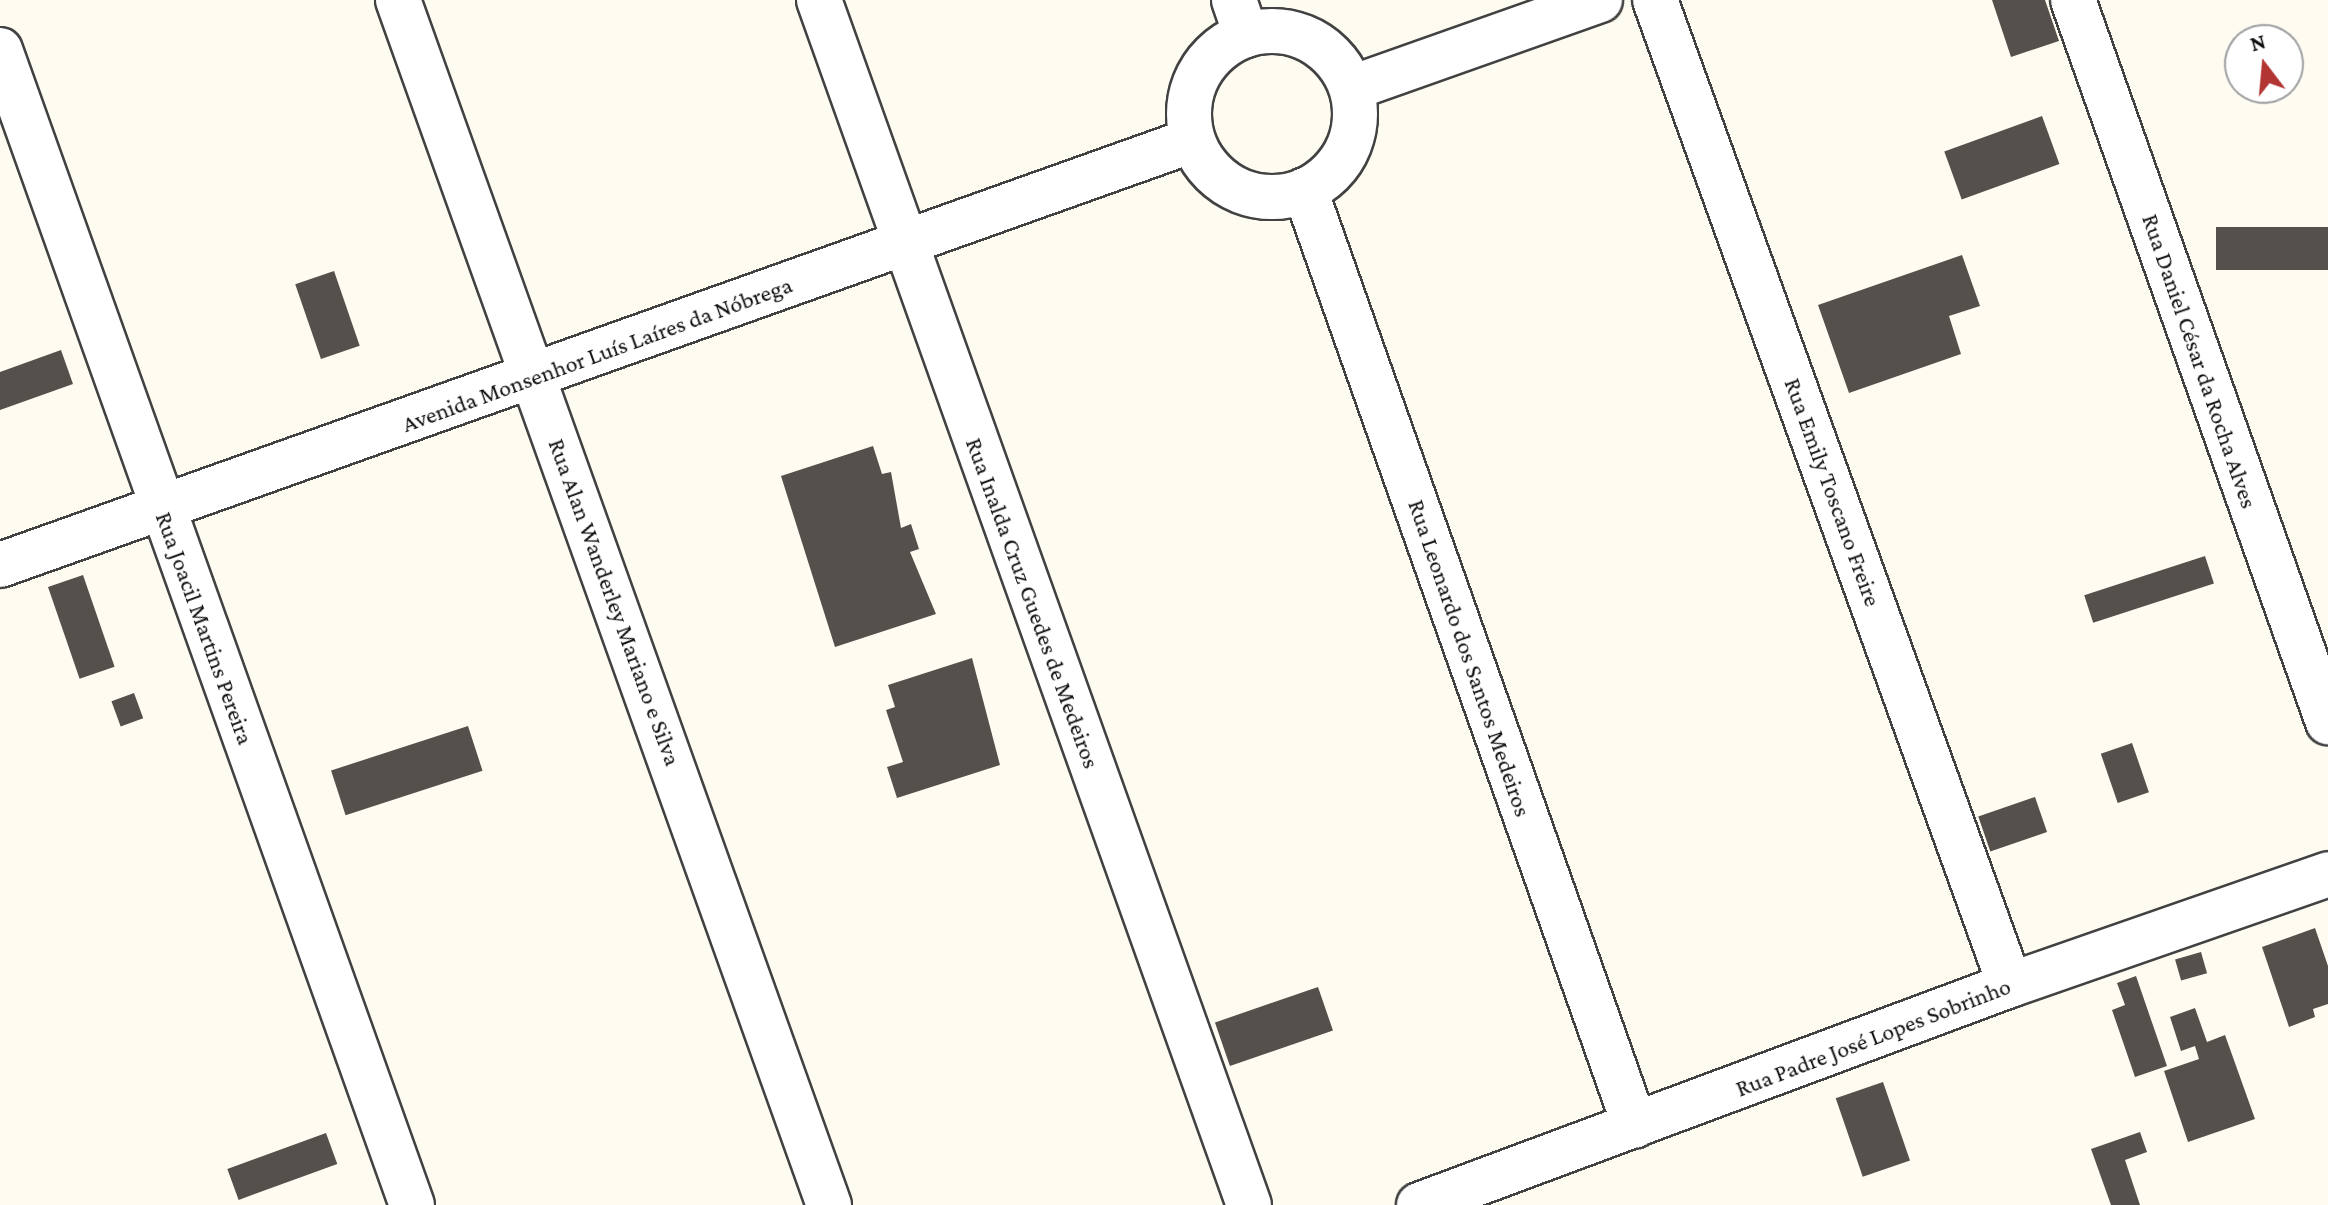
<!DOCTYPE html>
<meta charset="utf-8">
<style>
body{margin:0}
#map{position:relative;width:2328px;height:1205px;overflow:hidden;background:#fefcf1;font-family:"Crimson Pro",serif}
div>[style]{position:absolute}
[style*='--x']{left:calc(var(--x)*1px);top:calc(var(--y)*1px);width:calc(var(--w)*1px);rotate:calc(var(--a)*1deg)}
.building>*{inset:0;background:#56504c;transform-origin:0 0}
.roads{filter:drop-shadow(2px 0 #424242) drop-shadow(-2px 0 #424242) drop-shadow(0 2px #424242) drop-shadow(0 -2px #424242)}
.minor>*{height:44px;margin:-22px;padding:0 22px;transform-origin:22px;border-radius:22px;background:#fff}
.minor>.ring{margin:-22px;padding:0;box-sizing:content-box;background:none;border:44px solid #fff;border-radius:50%}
span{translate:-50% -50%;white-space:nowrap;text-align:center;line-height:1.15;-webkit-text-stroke:8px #fff;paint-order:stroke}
.street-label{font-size:24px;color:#0f0f0f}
.north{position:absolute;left:2224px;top:24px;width:80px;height:80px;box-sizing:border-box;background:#fff;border:2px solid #9f9f9f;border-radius:50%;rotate:344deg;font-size:22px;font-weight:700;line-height:32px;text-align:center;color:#0f0f0f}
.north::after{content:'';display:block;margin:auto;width:28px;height:36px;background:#b23433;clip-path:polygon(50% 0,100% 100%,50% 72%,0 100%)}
</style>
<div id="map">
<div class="building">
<div style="clip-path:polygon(1992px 0,2045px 0,2059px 41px,2011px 57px)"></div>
<div style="left:2042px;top:116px;width:51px;height:104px;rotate:70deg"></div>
<div style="left:2328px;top:227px;width:43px;height:112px;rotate:90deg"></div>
<div style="clip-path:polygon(1962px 255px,1980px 306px,1949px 316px,1961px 354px,1849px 393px,1818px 305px)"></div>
<div style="left:334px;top:271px;width:79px;height:41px;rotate:71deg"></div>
<div style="clip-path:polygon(61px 350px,73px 384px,0 410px,0 372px)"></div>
<div style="clip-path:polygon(873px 446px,882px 474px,891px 472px,901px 528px,911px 524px,919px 549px,910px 552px,936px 614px,835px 647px,781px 476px)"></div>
<div style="left:2205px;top:556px;width:29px;height:127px;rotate:72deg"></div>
<div style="left:83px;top:575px;width:97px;height:37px;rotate:71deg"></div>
<div style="clip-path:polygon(972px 658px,1000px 765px,897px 798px,887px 767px,903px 762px,886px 710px,895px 707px,888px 685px)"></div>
<div style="left:134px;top:693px;width:27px;height:24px;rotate:70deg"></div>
<div style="left:468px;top:726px;width:47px;height:144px;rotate:72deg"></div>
<div style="left:2132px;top:743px;width:52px;height:33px;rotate:71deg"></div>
<div style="left:2035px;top:797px;width:37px;height:60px;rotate:71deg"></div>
<div style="clip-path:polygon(2315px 928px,2328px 966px,2328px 1004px,2313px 1009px,2315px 1017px,2289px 1027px,2262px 947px)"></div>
<div style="left:2201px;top:952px;width:22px;height:27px;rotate:74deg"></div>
<div style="clip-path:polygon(2136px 976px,2167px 1066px,2135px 1077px,2112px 1010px,2125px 1005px,2117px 983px)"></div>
<div style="left:1318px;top:987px;width:46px;height:109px;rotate:71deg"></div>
<div style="clip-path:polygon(2195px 1008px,2207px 1042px,2225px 1035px,2255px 1119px,2188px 1142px,2164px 1071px,2199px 1059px,2195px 1046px,2181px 1051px,2170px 1017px)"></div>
<div style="left:1883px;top:1082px;width:83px;height:50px;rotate:71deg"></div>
<div style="clip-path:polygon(2140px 1132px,2147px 1152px,2125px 1160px,2140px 1205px,2111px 1205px,2091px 1149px)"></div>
<div style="left:326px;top:1133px;width:33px;height:105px;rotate:70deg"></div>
</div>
<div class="roads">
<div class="minor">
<div style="--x:398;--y:0;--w:1280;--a:70.32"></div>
<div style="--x:819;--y:0;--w:1279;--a:70.36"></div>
<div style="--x:1234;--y:0;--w:37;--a:71"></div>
<div style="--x:1655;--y:0;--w:1047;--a:70.18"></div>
<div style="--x:2073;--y:0;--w:766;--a:70.55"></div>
<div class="ring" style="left:1189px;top:31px;width:122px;height:122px"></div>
<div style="--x:0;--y:50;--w:1226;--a:70.37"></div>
<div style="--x:1352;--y:88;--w:263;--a:-19.5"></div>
<div style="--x:1305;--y:190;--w:992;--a:70.58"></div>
<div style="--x:0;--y:565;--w:1266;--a:-19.61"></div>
<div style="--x:1419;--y:1205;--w:631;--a:-20.42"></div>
<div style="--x:2010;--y:985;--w:337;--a:-19.2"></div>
</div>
</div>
<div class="street-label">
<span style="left:597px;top:354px;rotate:-20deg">Avenida Monsenhor Luís Laíres da Nóbrega</span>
<span style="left:2200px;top:361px;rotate:71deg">Rua Daniel César da Rocha Alves</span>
<span style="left:1833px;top:492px;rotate:70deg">Rua Emily Toscano Freire</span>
<span style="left:615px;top:602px;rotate:70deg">Rua Alan Wanderley Mariano e Silva</span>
<span style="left:1033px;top:603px;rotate:70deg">Rua Inalda Cruz Guedes de Medeiros</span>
<span style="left:205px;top:628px;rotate:70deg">Rua Joacil Martins Pereira</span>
<span style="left:1470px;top:658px;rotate:71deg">Rua Leonardo dos Santos Medeiros</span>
<span style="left:1873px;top:1037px;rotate:-21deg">Rua Padre José Lopes Sobrinho</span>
</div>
<div class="north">N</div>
</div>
